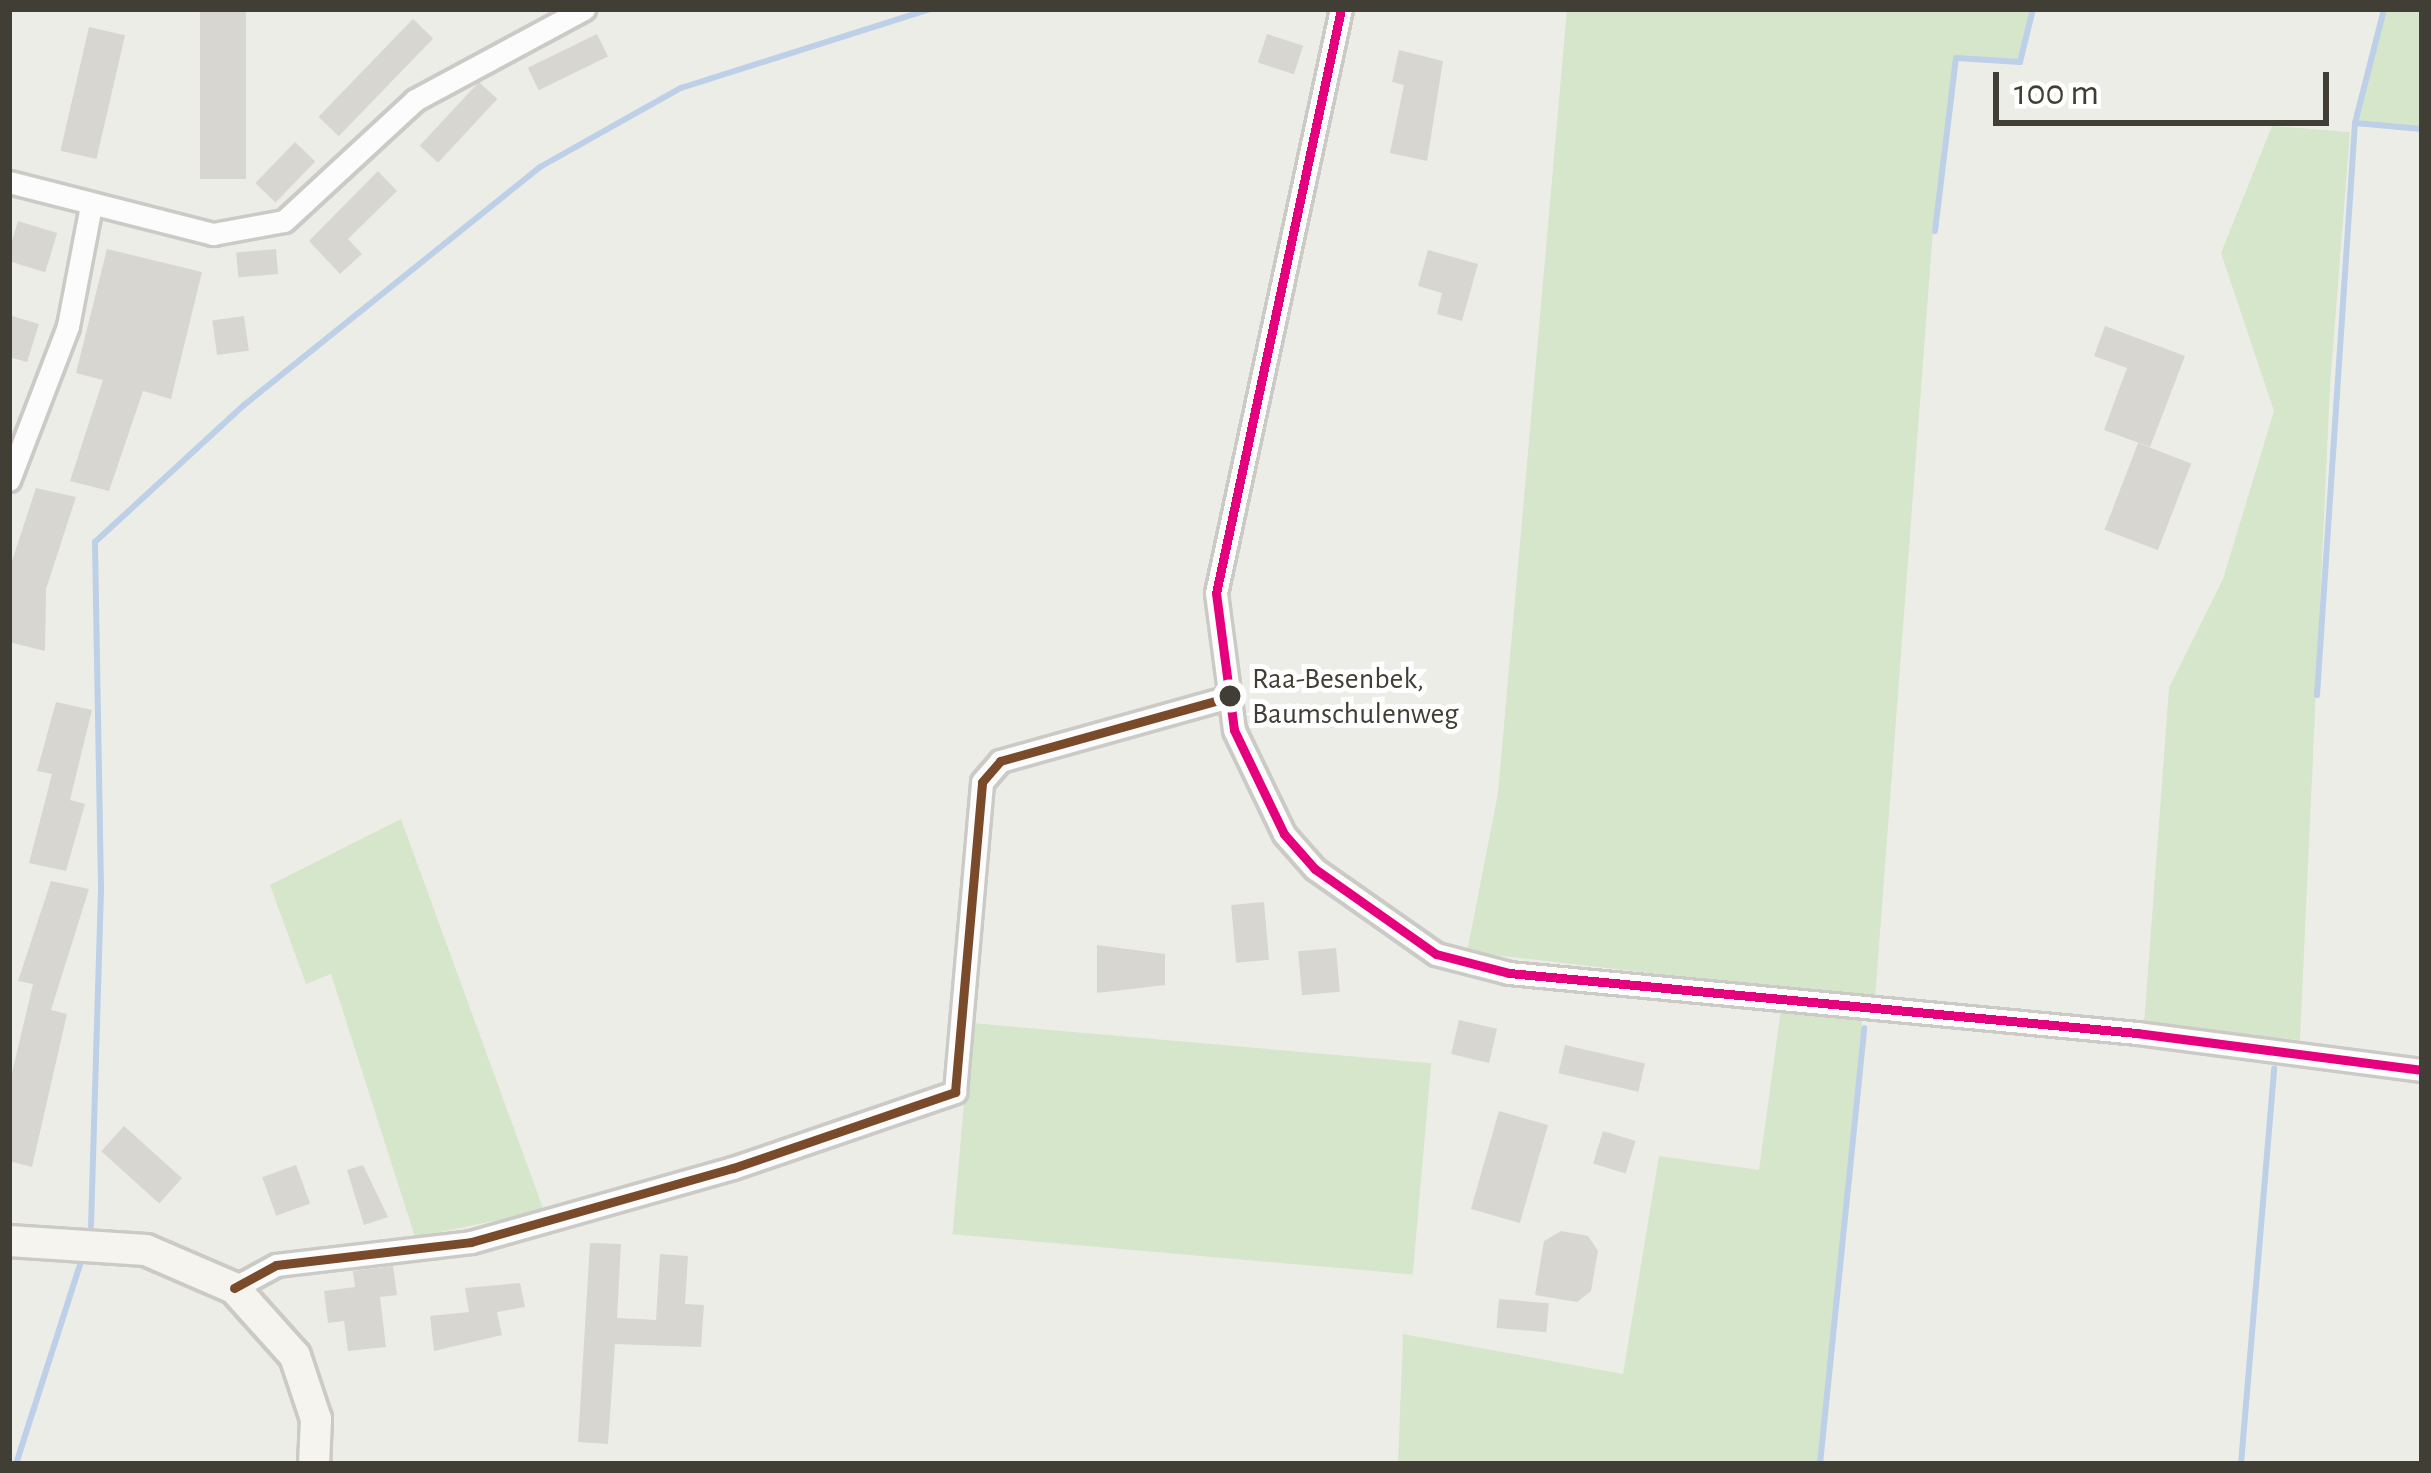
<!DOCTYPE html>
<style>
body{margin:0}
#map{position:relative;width:2431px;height:1473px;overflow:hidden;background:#edede8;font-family:"Alegreya Sans",sans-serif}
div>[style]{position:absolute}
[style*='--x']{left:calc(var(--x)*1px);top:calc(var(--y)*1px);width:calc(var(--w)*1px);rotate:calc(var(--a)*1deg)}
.green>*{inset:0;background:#d6e6ca;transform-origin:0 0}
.stream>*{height:6px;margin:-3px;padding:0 3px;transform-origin:3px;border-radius:3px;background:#bdd0e7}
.building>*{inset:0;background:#d7d6d1;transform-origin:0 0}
.roads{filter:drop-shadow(3px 0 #cbcac6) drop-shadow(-3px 0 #cbcac6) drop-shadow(0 3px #cbcac6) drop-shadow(0 -3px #cbcac6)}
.street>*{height:21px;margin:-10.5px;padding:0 10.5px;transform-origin:10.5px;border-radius:10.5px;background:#fcfcfc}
.secondary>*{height:30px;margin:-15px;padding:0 15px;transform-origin:15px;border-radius:15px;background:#f5f4ee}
.bus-1>*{height:9px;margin:-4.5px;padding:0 4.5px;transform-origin:4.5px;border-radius:4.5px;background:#e5007d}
.bus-2>*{height:9px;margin:-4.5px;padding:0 4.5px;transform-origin:4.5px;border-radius:4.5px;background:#7a4b2a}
.dots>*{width:33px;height:33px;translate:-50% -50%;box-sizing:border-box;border:6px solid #fff;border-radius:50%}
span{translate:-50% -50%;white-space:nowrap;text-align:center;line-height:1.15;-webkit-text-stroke:10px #fff;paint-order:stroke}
.bus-label{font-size:30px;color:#413f35}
.left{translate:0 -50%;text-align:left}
.frame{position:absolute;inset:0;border:12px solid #413f35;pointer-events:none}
.scale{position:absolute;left:1993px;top:72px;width:336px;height:54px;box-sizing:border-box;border:6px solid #413f35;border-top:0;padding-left:15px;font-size:36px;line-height:42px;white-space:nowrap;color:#413f35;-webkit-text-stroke:9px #fff;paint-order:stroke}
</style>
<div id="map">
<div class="green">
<div style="clip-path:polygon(1567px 9px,2031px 9px,2018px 60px,1955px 58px,1933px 230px,1875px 999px,1467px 952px,1498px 793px)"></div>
<div style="clip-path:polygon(2385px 9px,2422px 9px,2422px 127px,2356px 121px)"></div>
<div style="clip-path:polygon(2272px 126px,2350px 132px,2330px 386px,2300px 1040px,2144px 1025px,2169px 688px,2223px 579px,2274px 411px,2221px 253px)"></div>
<div style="clip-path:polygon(401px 819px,544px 1211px,415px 1237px,331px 974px,306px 984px,270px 885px)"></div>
<div style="clip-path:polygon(1781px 1009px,1862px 1021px,1818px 1464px,1398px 1464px,1403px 1334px,1623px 1374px,1659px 1156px,1759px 1170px)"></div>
<div style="left:971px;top:1023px;width:462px;height:212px;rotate:5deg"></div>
</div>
<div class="stream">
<div style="--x:2355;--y:123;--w:67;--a:5.1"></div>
<div style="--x:1935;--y:231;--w:174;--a:-83.1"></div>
<div style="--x:1956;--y:58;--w:64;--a:3.6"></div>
<div style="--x:2020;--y:62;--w:55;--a:-76.2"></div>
<div style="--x:2317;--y:695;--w:573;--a:-86.2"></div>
<div style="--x:2355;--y:123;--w:118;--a:-75.7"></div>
<div style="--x:91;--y:1226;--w:338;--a:-88.3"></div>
<div style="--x:101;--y:888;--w:346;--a:-91"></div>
<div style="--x:95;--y:542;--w:202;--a:-42.6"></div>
<div style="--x:244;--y:405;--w:380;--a:-38.8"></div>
<div style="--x:540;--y:167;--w:162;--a:-29.3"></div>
<div style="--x:681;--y:88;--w:261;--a:-17.6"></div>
<div style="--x:16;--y:1464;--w:215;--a:-72.2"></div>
<div style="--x:1820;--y:1464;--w:438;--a:-84.2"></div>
<div style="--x:2241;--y:1464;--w:397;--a:-85.2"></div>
</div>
<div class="building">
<div style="left:200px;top:9px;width:46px;height:170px"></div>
<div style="left:413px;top:19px;width:28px;height:136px;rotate:44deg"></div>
<div style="left:89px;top:27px;width:37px;height:127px;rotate:13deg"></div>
<div style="left:597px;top:34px;width:25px;height:77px;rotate:64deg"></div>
<div style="left:1267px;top:34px;width:38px;height:30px;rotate:18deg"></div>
<div style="clip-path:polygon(1399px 50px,1443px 61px,1427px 161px,1390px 153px,1404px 85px,1392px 82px)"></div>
<div style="left:479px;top:82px;width:25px;height:87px;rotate:43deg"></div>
<div style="left:295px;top:142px;width:28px;height:57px;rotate:44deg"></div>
<div style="clip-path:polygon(378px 171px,397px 191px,348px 239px,362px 254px,340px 274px,309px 241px)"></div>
<div style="left:18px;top:221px;width:41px;height:41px;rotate:17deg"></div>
<div style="clip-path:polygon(107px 249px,202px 272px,171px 399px,143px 391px,109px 491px,70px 481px,103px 380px,76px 373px)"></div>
<div style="left:276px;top:249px;width:25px;height:40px;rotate:85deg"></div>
<div style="clip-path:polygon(1428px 250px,1478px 264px,1462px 321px,1437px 314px,1442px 293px,1418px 286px)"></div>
<div style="clip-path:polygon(9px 315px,39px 324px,27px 362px,9px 357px)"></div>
<div style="left:244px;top:316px;width:35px;height:32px;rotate:82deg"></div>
<div style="clip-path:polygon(2105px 326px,2185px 356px,2150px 447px,2104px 430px,2127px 368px,2094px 356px)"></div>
<div style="left:2138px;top:443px;width:57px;height:93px;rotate:21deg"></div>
<div style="clip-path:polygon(36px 488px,76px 497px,46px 589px,45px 651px,9px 642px,9px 570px)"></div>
<div style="clip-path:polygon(56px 702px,92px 710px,70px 800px,85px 804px,66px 871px,29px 863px,52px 774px,37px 771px)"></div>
<div style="clip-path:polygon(51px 881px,89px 889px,51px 1010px,67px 1014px,32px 1167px,9px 1161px,9px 1086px,33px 984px,18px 981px)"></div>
<div style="left:1264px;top:902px;width:58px;height:33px;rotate:85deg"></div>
<div style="clip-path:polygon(1097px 945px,1165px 954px,1165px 985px,1097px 993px)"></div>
<div style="left:1336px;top:948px;width:44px;height:38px;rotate:85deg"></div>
<div style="left:1459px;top:1020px;width:39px;height:35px;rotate:13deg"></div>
<div style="left:1565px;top:1045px;width:82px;height:29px;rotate:13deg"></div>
<div style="left:1499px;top:1111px;width:51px;height:102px;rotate:16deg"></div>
<div style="left:124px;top:1126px;width:78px;height:34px;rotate:42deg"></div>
<div style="left:1603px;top:1131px;width:34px;height:34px;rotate:17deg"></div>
<div style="left:296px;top:1165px;width:41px;height:36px;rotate:70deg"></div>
<div style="clip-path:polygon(363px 1165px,388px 1217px,364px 1225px,347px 1170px)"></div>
<div style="clip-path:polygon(1561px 1231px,1588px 1236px,1598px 1251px,1591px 1291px,1577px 1302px,1535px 1295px,1544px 1241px)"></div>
<div style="clip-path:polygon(590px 1243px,621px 1244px,617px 1318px,656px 1320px,660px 1254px,688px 1256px,685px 1304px,704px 1305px,701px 1347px,615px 1344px,608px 1444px,578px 1442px)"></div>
<div style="clip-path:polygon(393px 1266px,397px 1295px,380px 1297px,386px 1347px,348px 1351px,344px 1321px,328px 1323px,324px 1291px,355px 1287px,353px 1271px)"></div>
<div style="clip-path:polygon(520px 1283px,525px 1307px,497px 1312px,502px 1335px,434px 1351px,430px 1316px,469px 1312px,465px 1288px)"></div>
<div style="left:1499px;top:1299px;width:50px;height:29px;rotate:5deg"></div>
</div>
<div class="roads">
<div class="street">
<div style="--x:1341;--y:9;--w:597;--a:102.08"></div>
<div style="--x:1216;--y:593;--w:138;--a:82.5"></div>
<div style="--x:1234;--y:730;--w:115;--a:64.3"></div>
<div style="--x:1284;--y:834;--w:47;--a:48.5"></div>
<div style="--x:1315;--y:869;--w:148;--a:35.1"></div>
<div style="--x:1436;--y:954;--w:75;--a:14.6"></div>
<div style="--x:1509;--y:973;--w:631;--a:5.46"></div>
<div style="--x:2137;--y:1033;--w:287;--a:7.4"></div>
<div style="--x:9;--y:182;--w:211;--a:14.3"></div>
<div style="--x:213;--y:234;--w:72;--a:-10.4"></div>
<div style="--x:284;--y:221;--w:178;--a:-42.7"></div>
<div style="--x:415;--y:100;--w:192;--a:-28.3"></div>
<div style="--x:9;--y:480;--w:165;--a:-69"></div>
<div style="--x:68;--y:326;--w:123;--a:-79.2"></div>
<div style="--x:234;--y:1288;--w:48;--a:-28.7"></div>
<div style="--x:276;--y:1265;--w:196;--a:-6.7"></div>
<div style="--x:471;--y:1242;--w:272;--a:-15.8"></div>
<div style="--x:733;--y:1168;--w:235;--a:-18.9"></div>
<div style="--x:955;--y:1092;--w:311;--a:-85"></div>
<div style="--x:982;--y:782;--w:28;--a:-49"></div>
<div style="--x:1000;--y:761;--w:235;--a:-15.6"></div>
</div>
<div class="secondary">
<div style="--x:9;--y:1241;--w:137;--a:3.8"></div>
<div style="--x:146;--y:1250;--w:96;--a:23.4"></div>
<div style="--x:234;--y:1288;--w:91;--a:48.1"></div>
<div style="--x:295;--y:1356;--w:66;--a:71.6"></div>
<div style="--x:316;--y:1419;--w:45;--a:92.5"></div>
</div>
</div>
<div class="bus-1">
<div style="--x:1341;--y:9;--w:597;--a:102.08"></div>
<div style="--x:1216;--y:593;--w:138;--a:82.5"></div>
<div style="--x:1234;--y:730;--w:115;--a:64.3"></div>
<div style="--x:1284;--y:834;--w:47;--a:48.5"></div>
<div style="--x:1315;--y:869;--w:148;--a:35.1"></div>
<div style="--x:1436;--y:954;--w:75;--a:14.6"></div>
<div style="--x:1509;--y:973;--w:631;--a:5.46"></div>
<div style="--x:2137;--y:1033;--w:287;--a:7.4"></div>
</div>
<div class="bus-2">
<div style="--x:234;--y:1288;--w:48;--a:-28.7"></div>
<div style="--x:276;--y:1265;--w:196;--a:-6.7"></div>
<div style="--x:471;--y:1242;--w:272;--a:-15.8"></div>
<div style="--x:733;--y:1168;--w:235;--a:-18.9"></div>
<div style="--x:955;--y:1092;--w:311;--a:-85"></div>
<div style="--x:982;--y:782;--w:28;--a:-49"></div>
<div style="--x:1000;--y:761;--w:235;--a:-15.6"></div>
</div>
<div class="dots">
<div style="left:1230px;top:696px;background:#413f35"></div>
</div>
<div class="bus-label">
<span class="left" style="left:1252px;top:696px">Raa-Besenbek,<br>Baumschulenweg</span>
</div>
<div class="frame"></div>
<div class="scale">100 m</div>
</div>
